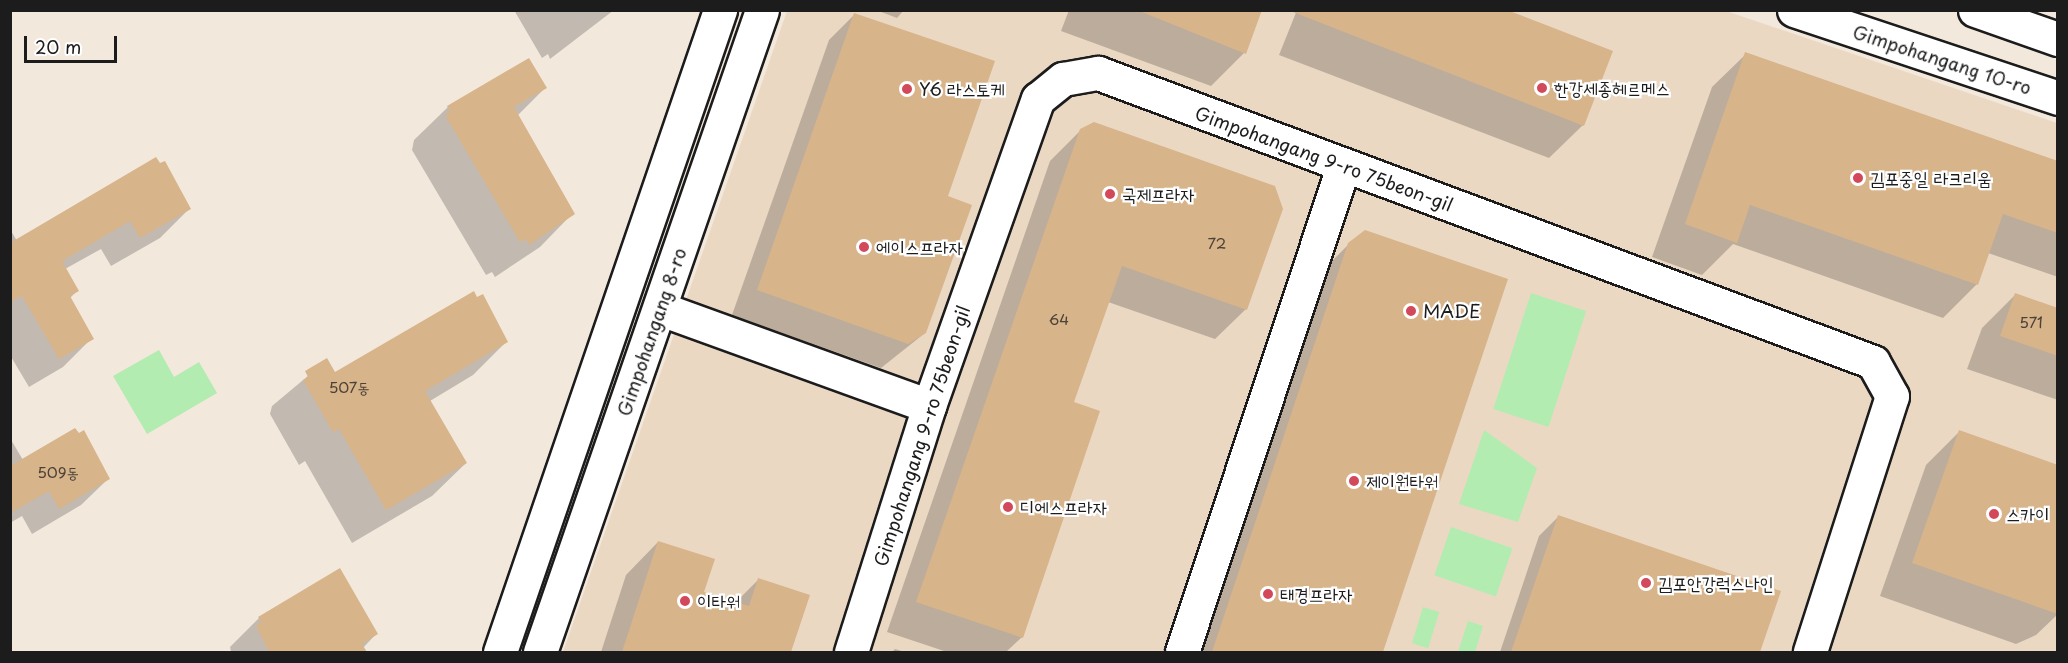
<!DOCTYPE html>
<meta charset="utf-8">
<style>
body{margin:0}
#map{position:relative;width:2068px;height:663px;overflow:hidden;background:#f3e8dc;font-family:"Playpen Sans","Poor Story",sans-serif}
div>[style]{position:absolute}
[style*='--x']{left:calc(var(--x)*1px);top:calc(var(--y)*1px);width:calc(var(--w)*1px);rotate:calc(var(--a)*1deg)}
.built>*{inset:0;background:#ebd8c3}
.green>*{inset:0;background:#b2ecb0;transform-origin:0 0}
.shadow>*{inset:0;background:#0003}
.building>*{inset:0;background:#d8b48a}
.roads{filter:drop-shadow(2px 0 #1c1c1c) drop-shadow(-2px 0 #1c1c1c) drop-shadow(0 2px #1c1c1c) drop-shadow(0 -2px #1c1c1c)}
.minor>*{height:33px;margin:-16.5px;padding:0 16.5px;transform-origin:16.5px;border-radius:16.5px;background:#fff}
.dots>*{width:16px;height:16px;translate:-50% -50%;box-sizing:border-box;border:3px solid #fff;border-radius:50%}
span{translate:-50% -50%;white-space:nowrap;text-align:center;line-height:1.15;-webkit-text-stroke:4.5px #fff;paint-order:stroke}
.number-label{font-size:15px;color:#4b4238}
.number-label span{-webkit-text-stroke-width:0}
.street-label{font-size:18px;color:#1c1c1c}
.poi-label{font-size:18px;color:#1c1c1c}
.left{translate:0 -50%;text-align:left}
.frame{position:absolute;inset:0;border:12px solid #1c1c1c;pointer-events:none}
.scale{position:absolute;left:24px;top:36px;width:93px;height:27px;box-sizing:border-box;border:3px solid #1c1c1c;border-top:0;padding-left:8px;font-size:18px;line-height:21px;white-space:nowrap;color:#1c1c1c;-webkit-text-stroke:4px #fff;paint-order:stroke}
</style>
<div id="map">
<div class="built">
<div style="clip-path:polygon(787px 11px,1726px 11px,2057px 123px,2057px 652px,563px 652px)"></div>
</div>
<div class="green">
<div style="left:1531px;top:293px;width:58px;height:122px;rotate:18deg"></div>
<div style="clip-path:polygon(159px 350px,174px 377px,199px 362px,217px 393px,147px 434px,113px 376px)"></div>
<div style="clip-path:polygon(1484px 430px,1537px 468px,1518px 522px,1459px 504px)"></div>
<div style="left:1451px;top:527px;width:65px;height:51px;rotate:19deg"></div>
<div style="left:1423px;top:607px;width:17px;height:38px;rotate:17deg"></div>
<div style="clip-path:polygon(1468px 621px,1483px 626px,1475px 652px,1458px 652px)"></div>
</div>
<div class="shadow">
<div style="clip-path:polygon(514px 10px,614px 10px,550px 59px,548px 54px,542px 58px)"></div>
<div style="clip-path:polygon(876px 10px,904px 10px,897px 18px)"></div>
<div style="clip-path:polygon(1069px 10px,1260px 10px,1244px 53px,1211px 86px,1061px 31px)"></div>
<div style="clip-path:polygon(1297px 10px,1583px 125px,1549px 158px,1279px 55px)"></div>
<div style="clip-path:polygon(855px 14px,946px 197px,925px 333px,881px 368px,732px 315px,829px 40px)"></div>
<div style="clip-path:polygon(1746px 54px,2058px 190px,2058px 277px,1988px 253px,1977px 284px,1943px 318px,1733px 244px,1702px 275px,1652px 257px,1712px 87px)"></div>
<div style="clip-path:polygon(545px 88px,517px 116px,573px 213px,540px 247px,495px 277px,492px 272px,486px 275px,412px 150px,414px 140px,448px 107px)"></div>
<div style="clip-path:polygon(1081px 130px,1246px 309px,1215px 339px,1108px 302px,1072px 403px,1022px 637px,1006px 652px,947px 652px,887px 632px,1050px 161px)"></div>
<div style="clip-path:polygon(189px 209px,160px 238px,111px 266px,101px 249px,65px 269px,78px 290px,70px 298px,92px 338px,63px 367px,29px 387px,10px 355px,10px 229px,17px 241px)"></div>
<div style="clip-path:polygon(1349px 244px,1506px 280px,1381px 652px,1192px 652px,1317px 276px)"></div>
<div style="clip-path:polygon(2015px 295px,2058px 309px,2058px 400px,1967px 369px,1982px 328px)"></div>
<div style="clip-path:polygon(506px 342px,473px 375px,430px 401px,466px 463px,432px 496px,352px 543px,305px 461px,299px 465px,270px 414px,272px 406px,327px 360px,334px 374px)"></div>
<div style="clip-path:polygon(1959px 432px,2058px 614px,2036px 635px,2016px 644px,1880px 596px,1926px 465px)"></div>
<div style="clip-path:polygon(10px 438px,23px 460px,108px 479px,81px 505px,32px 534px,22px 516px,10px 523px)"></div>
<div style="clip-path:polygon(1558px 517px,1779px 592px,1758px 652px,1500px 652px,1539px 536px)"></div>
<div style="clip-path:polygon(658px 542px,702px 593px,735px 603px,758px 580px,808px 596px,790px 652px,601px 652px,626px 575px)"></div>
<div style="clip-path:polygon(259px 618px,376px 634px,363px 648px,365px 652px,231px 652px,230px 647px)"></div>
<div style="clip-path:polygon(895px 649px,905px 652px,892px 652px)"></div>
</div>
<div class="building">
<div style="clip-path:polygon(1137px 10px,1262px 10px,1246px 54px)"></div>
<div style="clip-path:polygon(1288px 10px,1507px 10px,1613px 51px,1584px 126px)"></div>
<div style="clip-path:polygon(854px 13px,995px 61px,948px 196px,972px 205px,926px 333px,908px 344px,757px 290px)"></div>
<div style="clip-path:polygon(1745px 52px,2058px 161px,2058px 233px,2003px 214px,1978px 285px,1750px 205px,1737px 243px,1685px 224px)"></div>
<div style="clip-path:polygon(529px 58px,547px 88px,514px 107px,575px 214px,529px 245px,526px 239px,520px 242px,445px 115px,450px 112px,447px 106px)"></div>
<div style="clip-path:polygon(1094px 122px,1275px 186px,1283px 209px,1247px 310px,1122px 266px,1074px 402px,1100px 411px,1023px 638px,916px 602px,1080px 129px)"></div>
<div style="clip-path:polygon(156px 157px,160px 163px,165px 161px,191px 209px,140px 238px,130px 221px,62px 261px,79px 291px,70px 296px,94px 339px,59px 359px,22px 296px,10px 302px,10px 243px)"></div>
<div style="clip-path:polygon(1365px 230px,1508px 279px,1383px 652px,1212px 652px,1348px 243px)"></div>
<div style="clip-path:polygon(474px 291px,477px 297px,483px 294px,508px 342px,425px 391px,467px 463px,386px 510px,339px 429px,333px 432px,303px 380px,308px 377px,305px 371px,327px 358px,335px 372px)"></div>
<div style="clip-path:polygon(2015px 293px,2058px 308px,2058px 356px,2000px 336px)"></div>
<div style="clip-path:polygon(75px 428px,79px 433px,84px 430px,110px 479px,59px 509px,49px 491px,10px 513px,10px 466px)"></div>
<div style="clip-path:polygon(1959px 430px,2058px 465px,2058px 614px,1912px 563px)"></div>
<div style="clip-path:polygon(1558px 515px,1781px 591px,1760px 652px,1511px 652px)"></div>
<div style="clip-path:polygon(658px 541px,715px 559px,704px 592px,749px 606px,758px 578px,810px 595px,791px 652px,622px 652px)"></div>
<div style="clip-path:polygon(340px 568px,378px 634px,362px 644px,367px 652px,269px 652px,256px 626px,261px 622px,258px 617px)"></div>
</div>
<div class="roads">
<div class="minor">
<div style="--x:1794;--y:10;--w:278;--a:18.4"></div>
<div style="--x:1975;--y:10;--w:88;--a:19.3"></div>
<div style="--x:661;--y:309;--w:285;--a:19.9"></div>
<div style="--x:500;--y:652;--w:679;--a:-71.08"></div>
<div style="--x:540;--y:652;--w:679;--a:-70.92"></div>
<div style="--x:851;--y:652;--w:258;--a:-72.4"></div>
<div style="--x:929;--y:406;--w:326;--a:-70.5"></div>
<div style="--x:1038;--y:99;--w:32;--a:-39"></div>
<div style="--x:1063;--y:79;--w:36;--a:-10"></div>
<div style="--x:1098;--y:73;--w:827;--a:20.45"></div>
<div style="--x:1873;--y:362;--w:39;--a:61"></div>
<div style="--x:1892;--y:396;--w:269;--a:107.8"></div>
<div style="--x:1182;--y:652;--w:511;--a:-71.64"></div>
</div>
</div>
<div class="dots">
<div style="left:1542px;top:88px;background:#d1495b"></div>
<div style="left:907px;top:89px;background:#d1495b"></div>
<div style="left:1858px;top:178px;background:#d1495b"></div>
<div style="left:1110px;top:194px;background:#d1495b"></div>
<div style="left:864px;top:247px;background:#d1495b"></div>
<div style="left:1411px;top:311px;background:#d1495b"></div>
<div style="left:1354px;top:481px;background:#d1495b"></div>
<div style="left:1008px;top:507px;background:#d1495b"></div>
<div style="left:1994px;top:514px;background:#d1495b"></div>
<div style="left:1646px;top:583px;background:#d1495b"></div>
<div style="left:1268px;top:594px;background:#d1495b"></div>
<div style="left:685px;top:601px;background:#d1495b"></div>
</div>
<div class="number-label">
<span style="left:1217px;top:243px">72</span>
<span style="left:1059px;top:319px">64</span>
<span style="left:2031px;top:322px">571</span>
<span style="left:349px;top:387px">507동</span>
<span style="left:58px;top:472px">509동</span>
</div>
<div class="street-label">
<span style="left:1942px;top:60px;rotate:18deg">Gimpohangang 10-ro</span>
<span style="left:1324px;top:159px;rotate:20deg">Gimpohangang 9-ro 75beon-gil</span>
<span style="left:652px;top:332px;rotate:-71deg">Gimpohangang 8-ro</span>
<span style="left:922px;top:436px;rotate:-72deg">Gimpohangang 9-ro 75beon-gil</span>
</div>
<div class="poi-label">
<span class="left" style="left:1554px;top:88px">한강세종헤르메스</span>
<span class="left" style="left:919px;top:89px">Y6 라스토케</span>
<span class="left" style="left:1870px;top:178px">김포중일 라크리움</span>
<span class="left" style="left:1122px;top:194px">국제프라자</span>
<span class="left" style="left:876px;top:247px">에이스프라자</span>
<span class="left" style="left:1423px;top:311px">MADE</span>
<span class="left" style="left:1366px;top:481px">제이원타워</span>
<span class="left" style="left:1020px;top:507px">디에스프라자</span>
<span class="left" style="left:2006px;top:514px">스카이</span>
<span class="left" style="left:1658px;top:583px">김포안강럭스나인</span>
<span class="left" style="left:1280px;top:594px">태경프라자</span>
<span class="left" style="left:697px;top:601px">이타워</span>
</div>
<div class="frame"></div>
<div class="scale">20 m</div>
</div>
